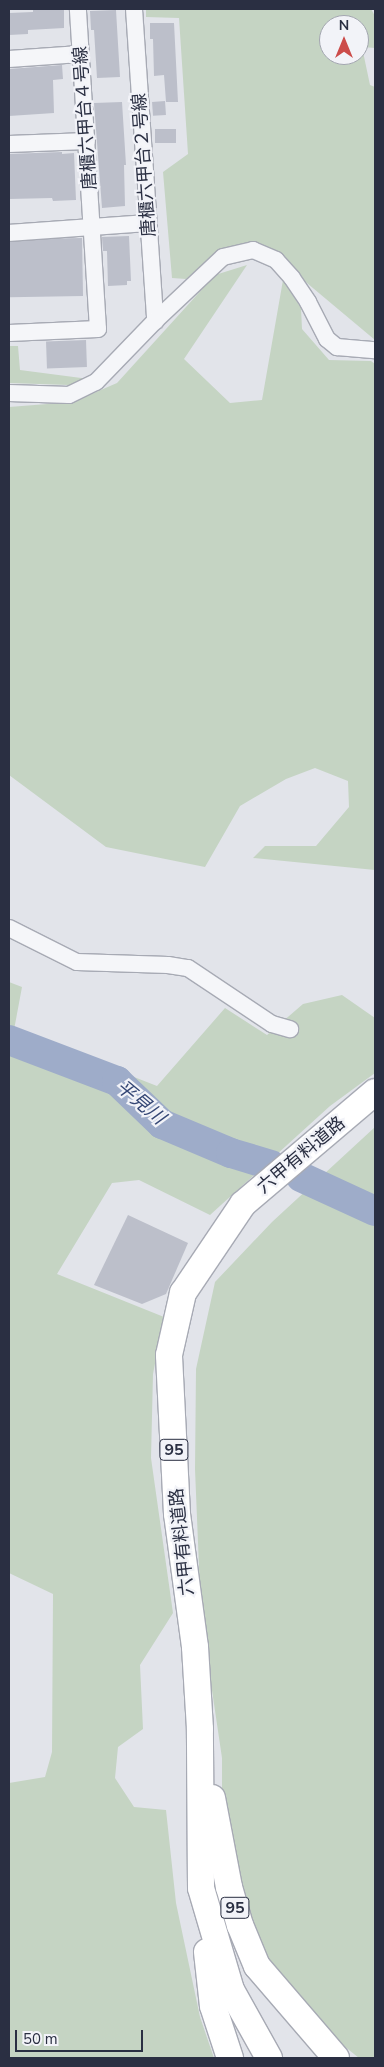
<!DOCTYPE html>
<meta charset="utf-8">
<style>
body{margin:0}
#map{position:relative;width:384px;height:2067px;overflow:hidden;background:#e2e4ea;font-family:"Nunito Sans","Noto Sans JP",sans-serif}
div>[style]{position:absolute}
[style*='--x']{left:calc(var(--x)*1px);top:calc(var(--y)*1px);width:calc(var(--w)*1px);rotate:calc(var(--a)*1deg)}
.green>*{inset:0;background:#c5d4c3}
.river>*{height:30px;margin:-15px;padding:0 15px;transform-origin:15px;border-radius:15px;background:#9eacc9}
.building>*{inset:0;background:#bcbfca;transform-origin:0 0}
.roads{filter:drop-shadow(1px 0 #a7aab4) drop-shadow(-1px 0 #a7aab4) drop-shadow(0 1px #a7aab4) drop-shadow(0 -1px #a7aab4)}
.street>*{height:16px;margin:-8px;padding:0 8px;transform-origin:8px;border-radius:8px;background:#f5f6f9}
.primary>*{height:26px;margin:-13px;padding:0 13px;transform-origin:13px;border-radius:13px;background:#fff}
span{translate:-50% -50%;white-space:nowrap;text-align:center;line-height:1.15;-webkit-text-stroke:4.5px #f2f3f8;paint-order:stroke}
.shield-label span{padding:1px 4px;background:#f2f3f8;border:1px solid;border-radius:4px;-webkit-text-stroke-width:0}
.shield-label{font-size:16px;color:#2a2f42;font-weight:700}
.street-label{font-size:18px;color:#2a2f42}
.water-label{font-size:19px;color:#354775;font-style:italic}
.frame{position:absolute;inset:0;border:10px solid #2a2f42;pointer-events:none}
.north{position:absolute;left:319px;top:15px;width:50px;height:50px;box-sizing:border-box;background:#f2f3f8;border:1px solid #a2a5af;border-radius:50%;rotate:0deg;font-size:14px;font-weight:700;line-height:20px;text-align:center;color:#2a2f42}
.north::after{content:'';display:block;margin:auto;width:18px;height:22px;background:#cc4c4a;clip-path:polygon(50% 0,100% 100%,50% 72%,0 100%)}
.scale{position:absolute;left:15px;top:2030px;width:128px;height:22px;box-sizing:border-box;border:2px solid #2a2f42;border-top:0;padding-left:6px;font-size:15px;line-height:18px;white-space:nowrap;color:#2a2f42;-webkit-text-stroke:4px #f2f3f8;paint-order:stroke}
</style>
<div id="map">
<div class="green">
<div style="clip-path:polygon(evenodd,146px 9px,371px 9px,375px 16px,375px 48px,362px 47px,370px 85px,375px 87px,375px 340px,283px 263px,245px 246px,209px 260px,186px 279px,172px 278px,163px 172px,188px 154px,179px 18px,146px 17px,146px 9px,329px 25px,359px 25px,359px 55px,329px 55px,329px 25px)"></div>
<div style="clip-path:polygon(247px 265px,184px 359px,230px 403px,262px 400px,283px 280px,301px 308px,302px 329px,329px 360px,371px 361px,375px 364px,375px 870px,253px 858px,265px 846px,316px 846px,349px 807px,348px 781px,315px 768px,286px 779px,240px 806px,205px 867px,106px 847px,9px 775px,9px 407px,73px 402px,117px 383px,215px 275px)"></div>
<div style="clip-path:polygon(9px 346px,18px 346px,20px 370px,89px 379px,69px 385px,9px 383px)"></div>
<div style="clip-path:polygon(9px 982px,22px 987px,14px 1030px,157px 1086px,225px 1008px,267px 1035px,303px 1004px,342px 995px,375px 1018px,375px 1073px,330px 1106px,210px 1215px,139px 1180px,112px 1183px,57px 1274px,164px 1317px,153px 1374px,151px 1458px,173px 1613px,140px 1665px,143px 1729px,118px 1747px,115px 1778px,134px 1807px,166px 1810px,176px 1903px,200px 2017px,214px 2058px,9px 2058px,9px 1783px,45px 1777px,52px 1752px,53px 1594px,9px 1573px)"></div>
<div style="clip-path:polygon(375px 1127px,375px 2058px,359px 2058px,304px 2014px,257px 1958px,222px 1833px,222px 1758px,201px 1616px,195px 1469px,196px 1369px,215px 1282px,272px 1222px)"></div>
</div>
<div class="river">
<div style="--x:9;--y:1040;--w:116;--a:20.8"></div>
<div style="--x:117;--y:1081;--w:62;--a:43.7"></div>
<div style="--x:162;--y:1124;--w:75;--a:22.8"></div>
<div style="--x:231;--y:1153;--w:42;--a:16.7"></div>
<div style="--x:301;--y:1177;--w:81;--a:24.7"></div>
</div>
<div class="building">
<div style="clip-path:polygon(33px 9px,64px 9px,64px 28px,28px 30px,28px 34px,9px 35px,9px 13px,33px 12px)"></div>
<div style="clip-path:polygon(116px 10px,120px 77px,97px 78px,94px 30px,91px 30px,90px 11px)"></div>
<div style="clip-path:polygon(150px 23px,174px 23px,178px 102px,166px 102px,164px 75px,154px 76px,153px 39px,150px 39px)"></div>
<div style="clip-path:polygon(62px 65px,63px 79px,53px 80px,54px 113px,9px 116px,9px 69px)"></div>
<div style="left:165px;top:101px;width:14px;height:13px;rotate:86deg"></div>
<div style="clip-path:polygon(122px 102px,126px 165px,124px 165px,125px 206px,102px 208px,94px 103px)"></div>
<div style="left:155px;top:129px;width:21px;height:14px"></div>
<div style="clip-path:polygon(62px 152px,62px 154px,74px 153px,76px 200px,53px 201px,52px 198px,9px 199px,9px 154px)"></div>
<div style="clip-path:polygon(129px 236px,131px 281px,127px 281px,127px 285px,108px 286px,107px 251px,103px 251px,102px 237px)"></div>
<div style="left:82px;top:238px;width:58px;height:73px;rotate:89deg"></div>
<div style="left:86px;top:340px;width:27px;height:40px;rotate:88deg"></div>
<div style="clip-path:polygon(128px 1215px,188px 1243px,166px 1294px,142px 1304px,94px 1285px)"></div>
</div>
<div class="roads">
<div class="street">
<div style="--x:134;--y:9;--w:313;--a:86.1"></div>
<div style="--x:9;--y:59;--w:71;--a:-4"></div>
<div style="--x:9;--y:144;--w:78;--a:-2.2"></div>
<div style="--x:9;--y:233;--w:138;--a:-4.1"></div>
<div style="--x:9;--y:333;--w:89;--a:-2.6"></div>
<div style="--x:98;--y:329;--w:321;--a:-93.6"></div>
<div style="--x:9;--y:393;--w:60;--a:1.9"></div>
<div style="--x:69;--y:395;--w:30;--a:-26"></div>
<div style="--x:96;--y:382;--w:85;--a:-46"></div>
<div style="--x:155;--y:321;--w:93;--a:-43.3"></div>
<div style="--x:223;--y:257;--w:31;--a:-13"></div>
<div style="--x:253;--y:250;--w:25;--a:23"></div>
<div style="--x:276;--y:260;--w:24;--a:48"></div>
<div style="--x:292;--y:278;--w:29;--a:56"></div>
<div style="--x:308;--y:302;--w:42;--a:62.8"></div>
<div style="--x:327;--y:339;--w:13;--a:39"></div>
<div style="--x:337;--y:347;--w:38;--a:5"></div>
<div style="--x:9;--y:928;--w:76;--a:26.6"></div>
<div style="--x:77;--y:962;--w:91;--a:1.9"></div>
<div style="--x:168;--y:965;--w:20;--a:9"></div>
<div style="--x:188;--y:968;--w:101;--a:33.7"></div>
<div style="--x:272;--y:1024;--w:19;--a:16"></div>
</div>
<div class="primary">
<div style="--x:212;--y:1798;--w:91;--a:79.2"></div>
<div style="--x:229;--y:1887;--w:40;--a:74"></div>
<div style="--x:240;--y:1925;--w:44;--a:67.5"></div>
<div style="--x:257;--y:1966;--w:121;--a:49.3"></div>
<div style="--x:207;--y:1952;--w:54;--a:83.7"></div>
<div style="--x:213;--y:2006;--w:55;--a:71.9"></div>
<div style="--x:269;--y:2058;--w:78;--a:-119.2"></div>
<div style="--x:231;--y:1990;--w:106;--a:-106.4"></div>
<div style="--x:201;--y:1888;--w:159;--a:-90.4"></div>
<div style="--x:200;--y:1729;--w:82;--a:-93.5"></div>
<div style="--x:195;--y:1647;--w:134;--a:-97.7"></div>
<div style="--x:177;--y:1514;--w:159;--a:-92.9"></div>
<div style="--x:169;--y:1355;--w:64;--a:-77.3"></div>
<div style="--x:183;--y:1293;--w:107;--a:-56"></div>
<div style="--x:243;--y:1204;--w:173;--a:-40.3"></div>
</div>
</div>
<div class="shield-label">
<span style="left:174px;top:1450px">95</span>
<span style="left:235px;top:1908px">95</span>
</div>
<div class="street-label">
<span style="left:85px;top:118px;rotate:-94deg">唐櫃六甲台４号線</span>
<span style="left:144px;top:165px;rotate:-94deg">唐櫃六甲台２号線</span>
<span style="left:301px;top:1155px;rotate:-40deg">六甲有料道路</span>
<span style="left:182px;top:1542px;rotate:-96deg">六甲有料道路</span>
</div>
<div class="water-label">
<span style="left:140px;top:1103px;rotate:40deg">平見川</span>
</div>
<div class="frame"></div>
<div class="north">N</div>
<div class="scale">50 m</div>
</div>
